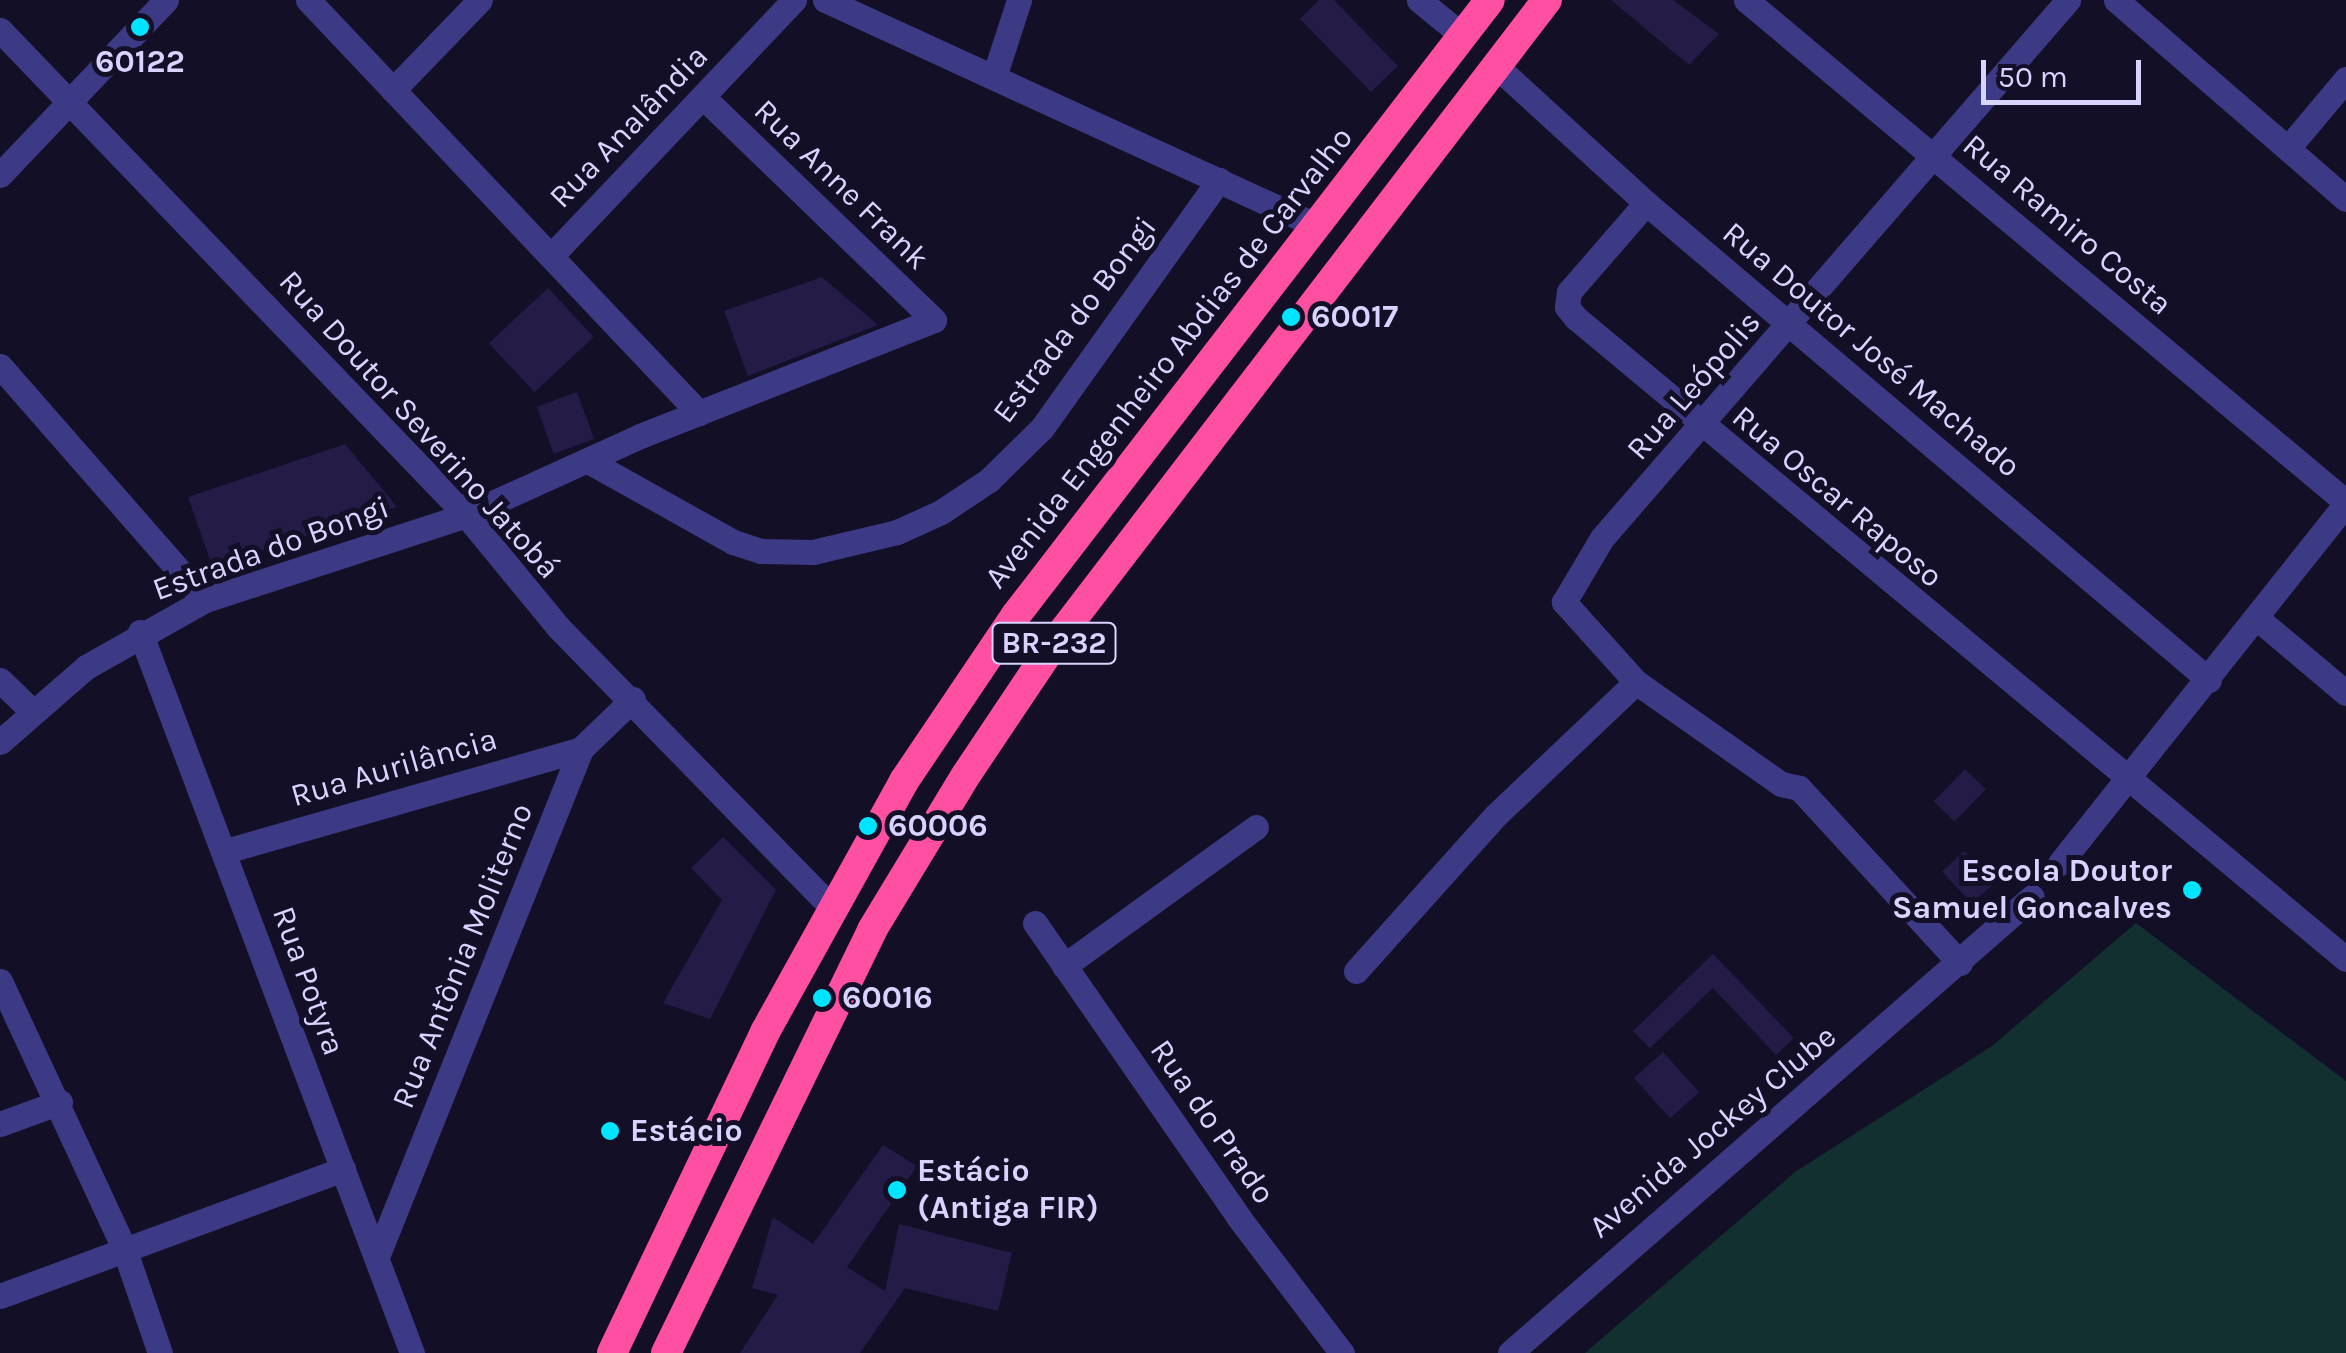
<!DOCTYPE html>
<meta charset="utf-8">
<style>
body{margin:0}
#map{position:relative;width:2346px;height:1353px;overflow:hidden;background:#130f26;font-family:Karla,sans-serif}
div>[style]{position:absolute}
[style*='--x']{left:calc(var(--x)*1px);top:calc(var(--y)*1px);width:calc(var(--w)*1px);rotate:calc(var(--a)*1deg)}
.green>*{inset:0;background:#12302f}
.building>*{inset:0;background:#241b47;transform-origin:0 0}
.minor>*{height:25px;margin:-12.5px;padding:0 12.5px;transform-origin:12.5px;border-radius:12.5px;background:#3d3a85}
.highway>*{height:30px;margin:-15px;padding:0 15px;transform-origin:15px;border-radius:15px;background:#ff4fa3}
.dots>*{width:28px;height:28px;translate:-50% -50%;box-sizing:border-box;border:5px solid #130f26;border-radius:50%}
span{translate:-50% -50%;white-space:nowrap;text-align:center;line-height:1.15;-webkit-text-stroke:10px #130f26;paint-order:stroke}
.shield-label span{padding:2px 8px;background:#130f26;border:2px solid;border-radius:8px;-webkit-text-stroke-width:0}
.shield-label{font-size:30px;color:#d9d4ff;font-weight:700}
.poi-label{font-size:32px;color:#d9d4ff;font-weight:700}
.left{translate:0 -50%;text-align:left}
.right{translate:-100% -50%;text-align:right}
.street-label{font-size:32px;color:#d9d4ff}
.scale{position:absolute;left:1981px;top:60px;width:160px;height:45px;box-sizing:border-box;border:5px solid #d9d4ff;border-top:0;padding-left:12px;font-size:30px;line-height:35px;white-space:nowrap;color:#d9d4ff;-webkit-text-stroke:8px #130f26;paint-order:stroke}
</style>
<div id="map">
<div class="green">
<div style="clip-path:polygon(2136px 923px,2346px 1081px,2346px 1353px,1585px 1353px,1795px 1172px,1992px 1046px)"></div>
</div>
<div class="building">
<div style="clip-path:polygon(1319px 0,1334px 0,1398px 66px,1371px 92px,1300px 19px)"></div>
<div style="clip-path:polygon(1611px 0,1673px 0,1719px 34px,1689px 65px)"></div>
<div style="clip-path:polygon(822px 277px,878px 325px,748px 376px,724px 311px)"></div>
<div style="left:548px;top:288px;width:67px;height:81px;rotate:47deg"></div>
<div style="left:577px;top:392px;width:50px;height:43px;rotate:70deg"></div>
<div style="clip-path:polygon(345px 444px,397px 507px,212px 566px,188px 497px)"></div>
<div style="left:1965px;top:769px;width:29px;height:45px;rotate:44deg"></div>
<div style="clip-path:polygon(723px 837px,776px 890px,710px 1019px,663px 1003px,722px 900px,691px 868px)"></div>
<div style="left:1964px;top:851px;width:44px;height:30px;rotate:47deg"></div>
<div style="clip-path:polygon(1713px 954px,1794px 1038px,1776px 1055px,1713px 988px,1650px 1048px,1633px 1031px)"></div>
<div style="left:1663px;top:1052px;width:54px;height:39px;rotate:48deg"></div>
<div style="clip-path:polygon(883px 1145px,917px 1166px,847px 1267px,885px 1291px,899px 1224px,1012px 1253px,998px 1311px,905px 1288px,860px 1353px,740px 1353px,778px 1295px,752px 1288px,773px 1217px,813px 1244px)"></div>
</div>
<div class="minor">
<div style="--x:308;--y:0;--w:569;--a:46.57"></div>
<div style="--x:825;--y:0;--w:539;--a:24.66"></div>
<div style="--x:1419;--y:0;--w:57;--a:39.3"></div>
<div style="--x:1746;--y:0;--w:782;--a:39.92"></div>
<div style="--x:2116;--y:0;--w:304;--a:40.9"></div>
<div style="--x:0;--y:30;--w:673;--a:46.14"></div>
<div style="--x:466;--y:515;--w:145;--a:50.6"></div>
<div style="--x:558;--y:627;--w:391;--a:45.7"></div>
<div style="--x:1496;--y:66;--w:203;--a:42.4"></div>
<div style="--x:1646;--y:203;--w:738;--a:40.27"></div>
<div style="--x:994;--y:77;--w:81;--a:-72"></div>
<div style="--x:393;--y:90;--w:125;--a:-46"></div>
<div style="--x:2288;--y:148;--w:90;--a:-50"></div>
<div style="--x:0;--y:175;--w:241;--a:-46.5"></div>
<div style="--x:1646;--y:203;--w:118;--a:130.9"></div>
<div style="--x:1569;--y:292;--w:15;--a:98"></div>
<div style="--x:1567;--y:307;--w:14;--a:51"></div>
<div style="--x:1576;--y:318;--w:1002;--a:39.78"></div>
<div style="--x:551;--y:256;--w:353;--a:-46.5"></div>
<div style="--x:0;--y:366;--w:311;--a:48.8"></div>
<div style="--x:590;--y:462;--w:164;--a:29.2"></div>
<div style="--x:733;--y:542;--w:29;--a:18"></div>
<div style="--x:761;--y:551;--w:52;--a:1.1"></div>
<div style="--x:813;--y:552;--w:86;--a:-13.4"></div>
<div style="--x:897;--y:532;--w:48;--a:-24.4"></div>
<div style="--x:941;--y:512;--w:58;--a:-33.7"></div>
<div style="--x:989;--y:480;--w:74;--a:-44.5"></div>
<div style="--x:1042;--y:428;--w:305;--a:-54.5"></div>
<div style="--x:2258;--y:619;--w:115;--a:40.1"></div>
<div style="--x:140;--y:632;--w:771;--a:69.33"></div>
<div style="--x:0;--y:680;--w:46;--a:44.1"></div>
<div style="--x:0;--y:742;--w:114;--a:-41.1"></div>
<div style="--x:86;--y:667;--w:137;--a:-29.4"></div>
<div style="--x:205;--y:600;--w:274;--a:-18"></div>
<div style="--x:466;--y:515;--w:191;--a:-24.4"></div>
<div style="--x:640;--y:436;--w:316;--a:-21.5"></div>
<div style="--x:934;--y:320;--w:321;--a:-136"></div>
<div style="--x:226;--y:851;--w:369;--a:-16"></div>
<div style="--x:2060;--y:863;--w:459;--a:-51.5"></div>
<div style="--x:1035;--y:923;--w:359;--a:55.3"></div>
<div style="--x:1239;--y:1218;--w:170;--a:52.7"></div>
<div style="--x:1960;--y:963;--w:238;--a:-132.6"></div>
<div style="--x:1799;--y:788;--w:18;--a:-167"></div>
<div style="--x:1781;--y:784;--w:177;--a:-144.9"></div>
<div style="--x:1636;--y:682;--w:108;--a:-132"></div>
<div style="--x:1564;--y:602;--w:74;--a:-59.3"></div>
<div style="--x:1602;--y:538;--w:712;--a:-49.1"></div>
<div style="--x:1064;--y:966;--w:237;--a:-35.9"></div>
<div style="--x:1356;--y:971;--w:210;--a:-48.1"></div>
<div style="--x:1496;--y:815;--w:193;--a:-43.5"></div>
<div style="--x:0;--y:981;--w:294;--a:65.1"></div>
<div style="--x:124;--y:1248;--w:111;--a:71.1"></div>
<div style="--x:0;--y:1124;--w:64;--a:-20.1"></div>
<div style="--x:378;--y:1254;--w:544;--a:-68.1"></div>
<div style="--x:581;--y:749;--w:72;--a:-43.9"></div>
<div style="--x:0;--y:1296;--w:366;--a:-20.3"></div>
<div style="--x:1510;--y:1353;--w:693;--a:-41.14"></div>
</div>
<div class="highway">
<div style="--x:612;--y:1353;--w:356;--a:-64.5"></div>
<div style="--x:765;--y:1032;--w:287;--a:-61"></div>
<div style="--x:904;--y:781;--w:200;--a:-56"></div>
<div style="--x:1016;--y:615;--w:776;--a:-52.38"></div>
<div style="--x:666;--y:1353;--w:470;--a:-64"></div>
<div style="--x:872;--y:930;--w:181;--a:-58.8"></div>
<div style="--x:966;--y:775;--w:160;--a:-56.2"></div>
<div style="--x:1055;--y:642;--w:809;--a:-52.54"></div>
</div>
<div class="dots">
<div style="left:140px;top:27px;background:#00e5ff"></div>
<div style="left:1291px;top:317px;background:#00e5ff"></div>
<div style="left:868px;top:826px;background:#00e5ff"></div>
<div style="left:2192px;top:890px;background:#00e5ff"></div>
<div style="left:822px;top:998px;background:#00e5ff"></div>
<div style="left:610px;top:1131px;background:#00e5ff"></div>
<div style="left:897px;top:1190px;background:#00e5ff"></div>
</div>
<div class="shield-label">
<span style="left:1054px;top:643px">BR-232</span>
</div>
<div class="poi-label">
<span style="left:140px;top:62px">60122</span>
<span class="left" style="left:1311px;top:317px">60017</span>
<span class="left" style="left:888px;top:826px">60006</span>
<span class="right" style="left:2172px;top:890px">Escola Doutor<br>Samuel Goncalves</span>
<span class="left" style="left:842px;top:998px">60016</span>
<span class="left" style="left:630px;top:1131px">Estácio</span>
<span class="left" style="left:917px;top:1190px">Estácio<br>(Antiga FIR)</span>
</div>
<div class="street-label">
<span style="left:629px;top:127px;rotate:-46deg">Rua Analândia</span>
<span style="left:841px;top:185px;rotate:44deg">Rua Anne Frank</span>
<span style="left:2067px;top:225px;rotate:40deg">Rua Ramiro Costa</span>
<span style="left:1075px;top:320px;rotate:-53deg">Estrada do Bongi</span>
<span style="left:1871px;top:350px;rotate:40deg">Rua Doutor José Machado</span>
<span style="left:1169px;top:358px;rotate:-52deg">Avenida Engenheiro Abdias de Carvalho</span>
<span style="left:1694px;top:386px;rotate:-49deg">Rua Leópolis</span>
<span style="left:419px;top:425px;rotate:48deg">Rua Doutor Severino Jatobá</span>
<span style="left:1837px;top:497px;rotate:40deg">Rua Oscar Raposo</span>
<span style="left:271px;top:549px;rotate:-20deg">Estrada do Bongi</span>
<span style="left:394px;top:768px;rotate:-16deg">Rua Aurilância</span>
<span style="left:463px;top:956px;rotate:-68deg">Rua Antônia Moliterno</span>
<span style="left:308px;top:981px;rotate:70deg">Rua Potyra</span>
<span style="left:1212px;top:1122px;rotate:55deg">Rua do Prado</span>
<span style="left:1713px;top:1132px;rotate:-40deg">Avenida Jockey Clube</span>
</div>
<div class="scale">50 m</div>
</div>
